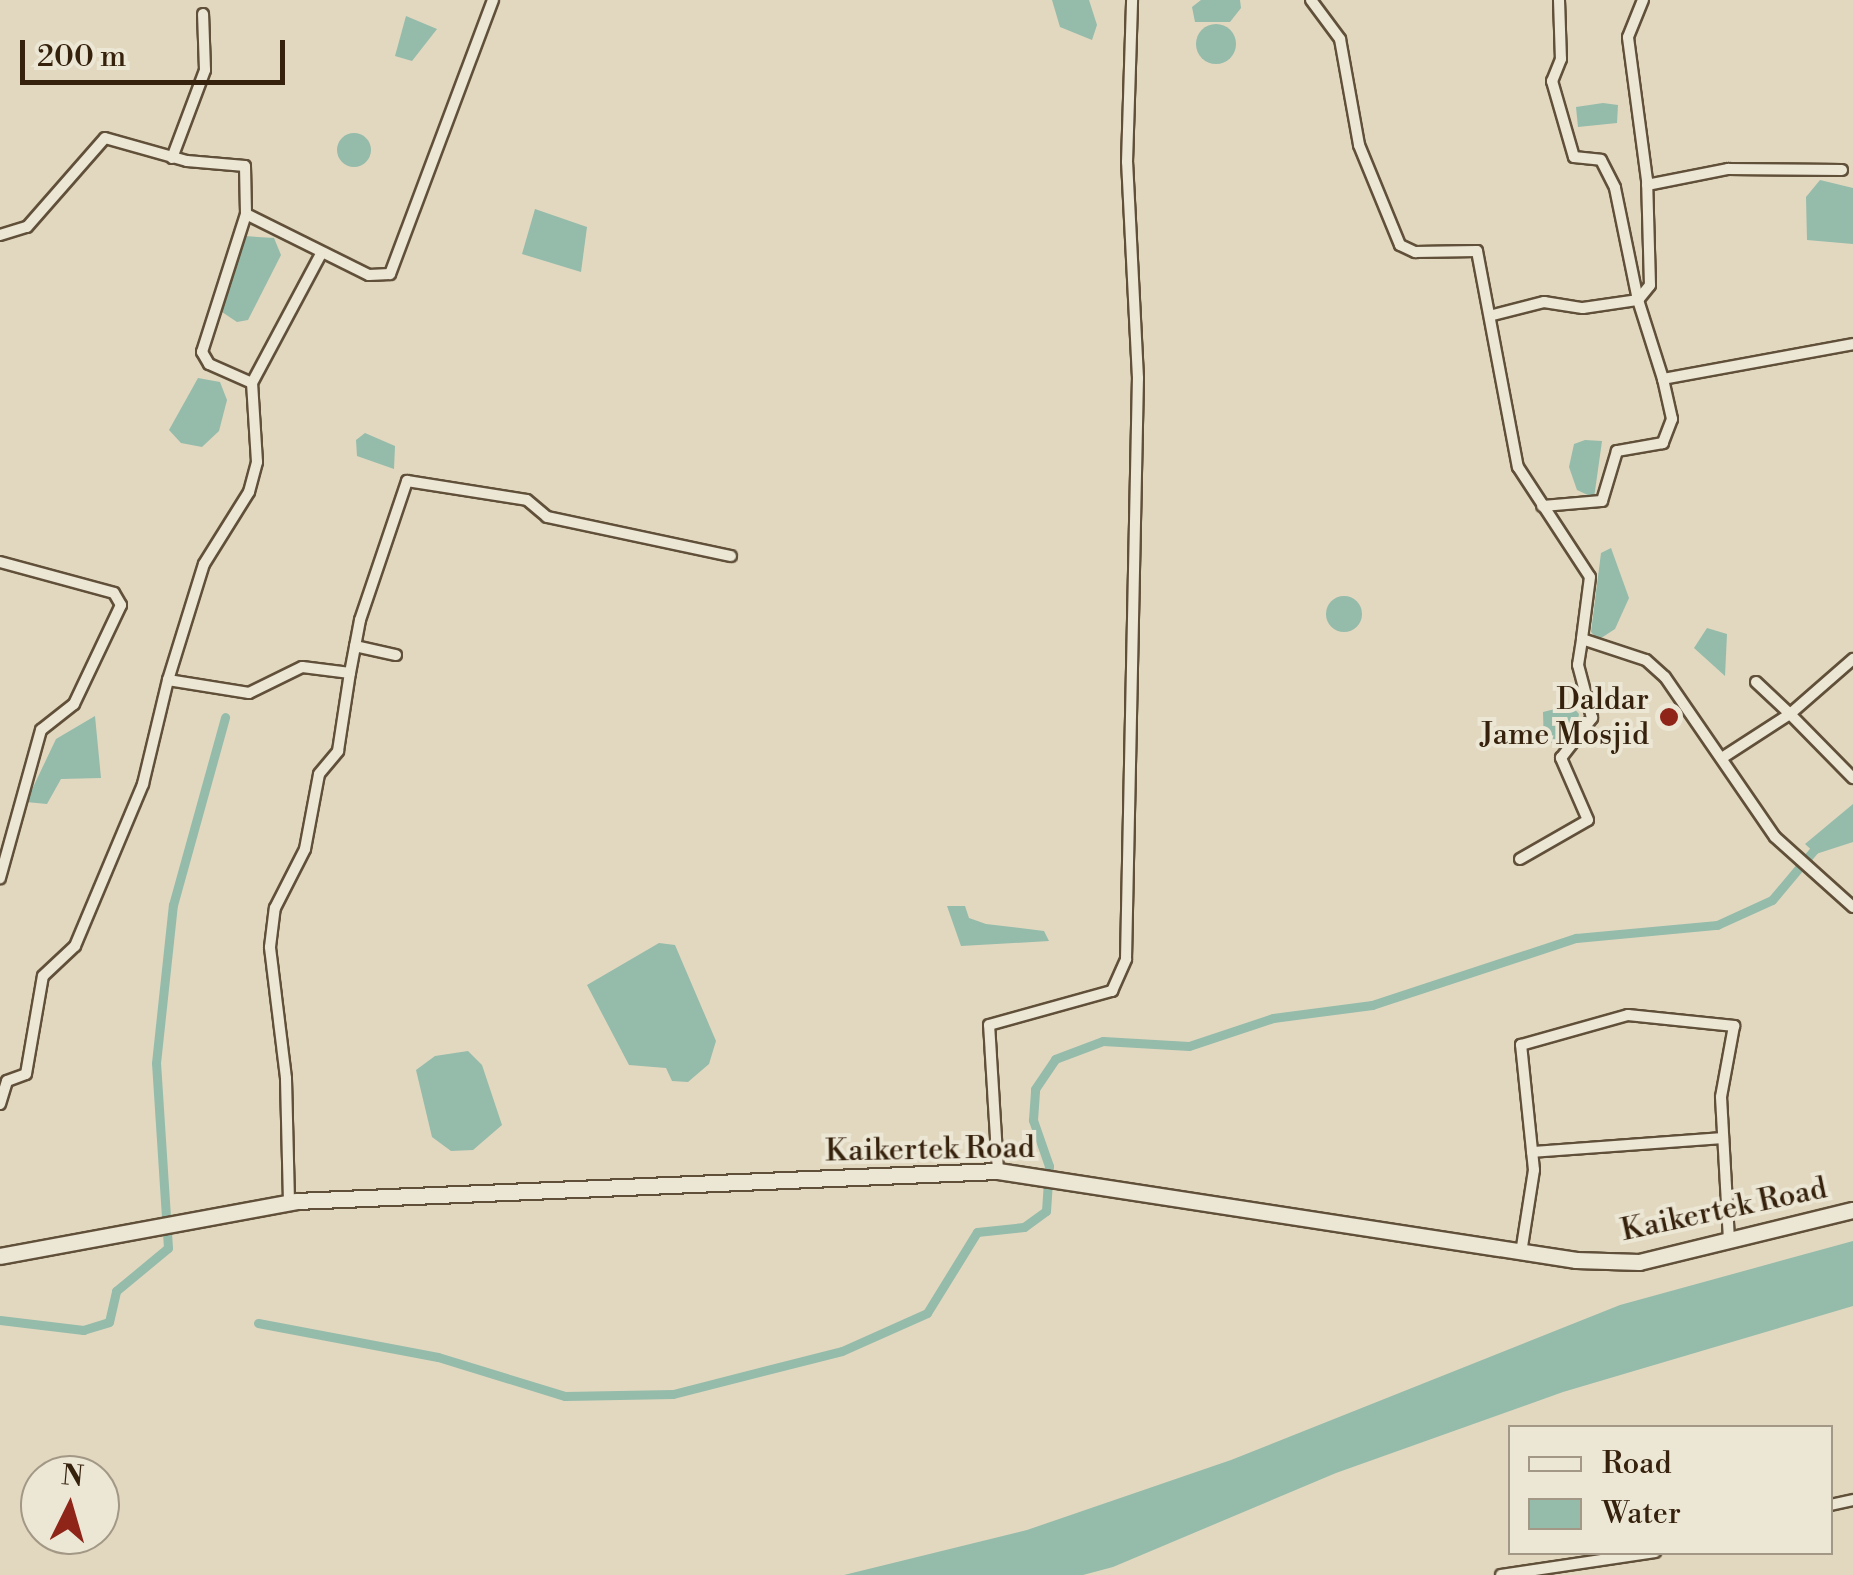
<!DOCTYPE html>
<style>
body{margin:0}
#map{position:relative;width:1853px;height:1575px;overflow:hidden;background:#e1d8bf;font-family:"Libre Bodoni",serif}
div>[style]{position:absolute}
[style*='--x']{left:calc(var(--x)*1px);top:calc(var(--y)*1px);width:calc(var(--w)*1px);rotate:calc(var(--a)*1deg)}
.water>*{inset:0;background:#95bbab}
.round{border-radius:50%}
.canal>*{height:9px;margin:-4.5px;padding:0 4.5px;transform-origin:4.5px;border-radius:4.5px;background:#95bbab}
.roads{filter:drop-shadow(2px 0 #615039) drop-shadow(-2px 0 #615039) drop-shadow(0 2px #615039) drop-shadow(0 -2px #615039)}
.street>*{height:10px;margin:-5px;padding:0 5px;transform-origin:5px;border-radius:5px;background:#ece6d5}
.secondary>*{height:15px;margin:-7.5px;padding:0 7.5px;transform-origin:7.5px;border-radius:7.5px;background:#ece6d5}
.dots>*{width:28px;height:28px;translate:-50% -50%;box-sizing:border-box;border:5px solid #ece6d5;border-radius:50%}
span{translate:-50% -50%;white-space:nowrap;text-align:center;line-height:1.15;-webkit-text-stroke:8px #ece6d5;paint-order:stroke}
.poi-label{font-size:30px;color:#36220c}
.right{translate:-100% -50%;text-align:right}
.street-label{font-size:30px;color:#36220c}
.legend{position:absolute;left:1508px;top:1425px;width:325px;height:130px;box-sizing:border-box;background:#ece6d5;border:2px solid #a39885;margin:0;padding:12px 18px;list-style:none;font-size:30px;color:#36220c}
.legend li{display:flex;align-items:center;gap:20px;height:50px}
.legend b{width:50px;border:2px solid #a39885}
.north{position:absolute;left:20px;top:1455px;width:100px;height:100px;box-sizing:border-box;background:#ece6d5;border:2px solid #a39885;border-radius:50%;rotate:5deg;font-size:28px;font-weight:700;line-height:40px;text-align:center;color:#36220c}
.north::after{content:'';display:block;margin:auto;width:35px;height:45px;background:#8f2418;clip-path:polygon(50% 0,100% 100%,50% 72%,0 100%)}
.scale{position:absolute;left:20px;top:40px;width:265px;height:45px;box-sizing:border-box;border:5px solid #36220c;border-top:0;padding-left:12px;font-size:30px;line-height:35px;white-space:nowrap;color:#36220c;-webkit-text-stroke:8px #ece6d5;paint-order:stroke}
</style>
<div id="map">
<div class="water">
<div style="clip-path:polygon(1052px 0,1089px 0,1097px 25px,1092px 40px,1060px 27px)"></div>
<div style="clip-path:polygon(1201px 0,1240px 0,1241px 8px,1230px 22px,1195px 22px,1192px 7px)"></div>
<div style="clip-path:polygon(406px 16px,437px 29px,412px 61px,395px 56px)"></div>
<div class="round" style="left:1196px;top:24px;width:40px;height:40px"></div>
<div style="clip-path:polygon(1603px 103px,1618px 105px,1617px 123px,1578px 127px,1576px 107px)"></div>
<div class="round" style="left:337px;top:133px;width:34px;height:34px"></div>
<div style="clip-path:polygon(1820px 180px,1853px 188px,1853px 244px,1807px 240px,1806px 197px)"></div>
<div style="clip-path:polygon(535px 209px,587px 227px,581px 272px,522px 254px)"></div>
<div style="clip-path:polygon(244px 236px,274px 238px,281px 255px,248px 320px,237px 322px,222px 312px)"></div>
<div style="clip-path:polygon(198px 378px,220px 382px,227px 400px,219px 431px,202px 447px,181px 443px,169px 430px)"></div>
<div style="clip-path:polygon(365px 433px,395px 446px,394px 469px,357px 456px,356px 440px)"></div>
<div style="clip-path:polygon(1585px 440px,1602px 441px,1594px 498px,1577px 490px,1569px 467px,1574px 444px)"></div>
<div style="clip-path:polygon(1611px 548px,1629px 598px,1615px 629px,1598px 640px,1591px 632px,1601px 553px)"></div>
<div class="round" style="left:1326px;top:596px;width:36px;height:36px"></div>
<div style="clip-path:polygon(1707px 628px,1727px 634px,1725px 676px,1694px 648px)"></div>
<div style="clip-path:polygon(1571px 705px,1579px 714px,1576px 729px,1544px 747px,1543px 712px)"></div>
<div style="clip-path:polygon(95px 716px,101px 778px,61px 779px,47px 804px,26px 802px,56px 739px)"></div>
<div style="clip-path:polygon(1853px 804px,1853px 842px,1816px 854px,1805px 844px)"></div>
<div style="clip-path:polygon(947px 906px,965px 906px,969px 918px,986px 924px,1044px 931px,1049px 941px,961px 946px)"></div>
<div style="clip-path:polygon(659px 943px,675px 945px,716px 1041px,709px 1064px,688px 1082px,672px 1081px,666px 1068px,629px 1065px,587px 985px)"></div>
<div style="clip-path:polygon(468px 1051px,482px 1065px,502px 1125px,473px 1150px,451px 1151px,432px 1137px,416px 1070px,435px 1056px)"></div>
<div style="clip-path:polygon(1853px 1241px,1853px 1306px,1563px 1392px,1336px 1473px,1113px 1567px,1083px 1575px,844px 1575px,1027px 1530px,1231px 1460px,1620px 1305px)"></div>
</div>
<div class="canal">
<div style="--x:0;--y:1320;--w:84;--a:6.9"></div>
<div style="--x:83;--y:1330;--w:27;--a:-17"></div>
<div style="--x:109;--y:1322;--w:32;--a:-77"></div>
<div style="--x:116;--y:1291;--w:67;--a:-39.6"></div>
<div style="--x:168;--y:1248;--w:185;--a:-93.7"></div>
<div style="--x:156;--y:1063;--w:159;--a:-83.9"></div>
<div style="--x:173;--y:905;--w:195;--a:-74.5"></div>
<div style="--x:258;--y:1323;--w:183;--a:10.7"></div>
<div style="--x:438;--y:1357;--w:133;--a:17.1"></div>
<div style="--x:565;--y:1396;--w:108;--a:-1.1"></div>
<div style="--x:673;--y:1394;--w:174;--a:-14.3"></div>
<div style="--x:842;--y:1351;--w:93;--a:-24.1"></div>
<div style="--x:927;--y:1313;--w:95;--a:-58.3"></div>
<div style="--x:977;--y:1232;--w:47;--a:-6.1"></div>
<div style="--x:1024;--y:1227;--w:27;--a:-36"></div>
<div style="--x:1046;--y:1211;--w:45;--a:-86.2"></div>
<div style="--x:1049;--y:1166;--w:49;--a:-109.2"></div>
<div style="--x:1033;--y:1120;--w:31;--a:-86"></div>
<div style="--x:1035;--y:1089;--w:36;--a:-56"></div>
<div style="--x:1055;--y:1059;--w:51;--a:-20.6"></div>
<div style="--x:1103;--y:1041;--w:86;--a:3.3"></div>
<div style="--x:1189;--y:1046;--w:89;--a:-18.4"></div>
<div style="--x:1273;--y:1018;--w:100;--a:-7.5"></div>
<div style="--x:1372;--y:1005;--w:215;--a:-18.2"></div>
<div style="--x:1576;--y:938;--w:142;--a:-5.3"></div>
<div style="--x:1717;--y:925;--w:60;--a:-24.4"></div>
<div style="--x:1772;--y:900;--w:72;--a:-50.1"></div>
</div>
<div class="roads">
<div class="street">
<div style="--x:1311;--y:0;--w:49;--a:53.4"></div>
<div style="--x:1340;--y:39;--w:108;--a:79.8"></div>
<div style="--x:1359;--y:145;--w:108;--a:67.7"></div>
<div style="--x:1400;--y:245;--w:17;--a:25"></div>
<div style="--x:1415;--y:252;--w:62;--a:-0.9"></div>
<div style="--x:1477;--y:251;--w:220;--a:79.3"></div>
<div style="--x:1518;--y:467;--w:131;--a:56.8"></div>
<div style="--x:1590;--y:577;--w:63;--a:97.4"></div>
<div style="--x:1582;--y:639;--w:67;--a:18.2"></div>
<div style="--x:1646;--y:660;--w:25;--a:42"></div>
<div style="--x:1665;--y:677;--w:194;--a:55.5"></div>
<div style="--x:1775;--y:837;--w:105;--a:41.9"></div>
<div style="--x:1559;--y:0;--w:59;--a:88.1"></div>
<div style="--x:1561;--y:59;--w:24;--a:112"></div>
<div style="--x:1552;--y:81;--w:79;--a:73.9"></div>
<div style="--x:1574;--y:157;--w:27;--a:6"></div>
<div style="--x:1601;--y:160;--w:31;--a:63"></div>
<div style="--x:1615;--y:188;--w:114;--a:78.4"></div>
<div style="--x:1638;--y:300;--w:19;--a:-51"></div>
<div style="--x:1650;--y:285;--w:105;--a:-91.6"></div>
<div style="--x:1647;--y:180;--w:144;--a:-97.6"></div>
<div style="--x:1628;--y:37;--w:40;--a:-68"></div>
<div style="--x:172;--y:158;--w:94;--a:-69.4"></div>
<div style="--x:205;--y:70;--w:56;--a:-92"></div>
<div style="--x:1647;--y:185;--w:83;--a:-11.2"></div>
<div style="--x:1728;--y:169;--w:114;--a:0.5"></div>
<div style="--x:0;--y:235;--w:28;--a:-17"></div>
<div style="--x:27;--y:227;--w:118;--a:-48.8"></div>
<div style="--x:105;--y:138;--w:85;--a:15.7"></div>
<div style="--x:187;--y:161;--w:58;--a:4.9"></div>
<div style="--x:245;--y:166;--w:48;--a:88.8"></div>
<div style="--x:1493;--y:315;--w:53;--a:-14.3"></div>
<div style="--x:1544;--y:302;--w:39;--a:9"></div>
<div style="--x:1583;--y:308;--w:56;--a:-8.3"></div>
<div style="--x:1638;--y:300;--w:83;--a:72.4"></div>
<div style="--x:1663;--y:379;--w:41;--a:77.3"></div>
<div style="--x:1672;--y:419;--w:26;--a:111"></div>
<div style="--x:1663;--y:443;--w:47;--a:170.1"></div>
<div style="--x:1617;--y:451;--w:52;--a:106.7"></div>
<div style="--x:1602;--y:501;--w:60;--a:175.2"></div>
<div style="--x:1663;--y:379;--w:193;--a:-10.4"></div>
<div style="--x:252;--y:383;--w:146;--a:-61.9"></div>
<div style="--x:0;--y:562;--w:118;--a:15.2"></div>
<div style="--x:114;--y:593;--w:14;--a:60"></div>
<div style="--x:121;--y:605;--w:110;--a:115.4"></div>
<div style="--x:74;--y:704;--w:42;--a:141.8"></div>
<div style="--x:41;--y:730;--w:154;--a:105.5"></div>
<div style="--x:355;--y:646;--w:42;--a:12.4"></div>
<div style="--x:350;--y:673;--w:54;--a:-79.3"></div>
<div style="--x:360;--y:620;--w:147;--a:-71.3"></div>
<div style="--x:407;--y:481;--w:121;--a:9"></div>
<div style="--x:527;--y:500;--w:26;--a:40"></div>
<div style="--x:547;--y:517;--w:188;--a:12"></div>
<div style="--x:1756;--y:682;--w:47;--a:43.3"></div>
<div style="--x:1790;--y:714;--w:84;--a:-41.1"></div>
<div style="--x:1725;--y:756;--w:77;--a:-32.9"></div>
<div style="--x:1790;--y:714;--w:90;--a:45.5"></div>
<div style="--x:1520;--y:859;--w:78;--a:-29.8"></div>
<div style="--x:1588;--y:820;--w:68;--a:-113.5"></div>
<div style="--x:1561;--y:758;--w:51;--a:-52.2"></div>
<div style="--x:1592;--y:718;--w:55;--a:-104.8"></div>
<div style="--x:1578;--y:665;--w:26;--a:-81"></div>
<div style="--x:0;--y:1104;--w:24;--a:-73"></div>
<div style="--x:7;--y:1081;--w:20;--a:-20"></div>
<div style="--x:26;--y:1074;--w:99;--a:-80.2"></div>
<div style="--x:43;--y:976;--w:44;--a:-43.2"></div>
<div style="--x:75;--y:946;--w:176;--a:-67.2"></div>
<div style="--x:143;--y:784;--w:107;--a:-76.5"></div>
<div style="--x:1532;--y:1152;--w:190;--a:-4.2"></div>
<div style="--x:998;--y:1171;--w:146;--a:-93.5"></div>
<div style="--x:989;--y:1025;--w:128;--a:-15.5"></div>
<div style="--x:1112;--y:991;--w:35;--a:-66"></div>
<div style="--x:1126;--y:959;--w:581;--a:-88.82"></div>
<div style="--x:1138;--y:378;--w:216;--a:-92.9"></div>
<div style="--x:1127;--y:162;--w:162;--a:-88.2"></div>
<div style="--x:289;--y:1202;--w:124;--a:-91.4"></div>
<div style="--x:286;--y:1078;--w:132;--a:-97"></div>
<div style="--x:270;--y:947;--w:39;--a:-83"></div>
<div style="--x:275;--y:908;--w:66;--a:-63"></div>
<div style="--x:305;--y:849;--w:76;--a:-79.4"></div>
<div style="--x:319;--y:774;--w:30;--a:-50"></div>
<div style="--x:338;--y:751;--w:79;--a:-81.3"></div>
<div style="--x:350;--y:673;--w:48;--a:-172.9"></div>
<div style="--x:302;--y:667;--w:59;--a:153.9"></div>
<div style="--x:249;--y:693;--w:82;--a:-170.9"></div>
<div style="--x:168;--y:680;--w:121;--a:-72.8"></div>
<div style="--x:204;--y:564;--w:85;--a:-58"></div>
<div style="--x:249;--y:492;--w:31;--a:-75"></div>
<div style="--x:257;--y:462;--w:79;--a:-93.6"></div>
<div style="--x:252;--y:383;--w:47;--a:-156.2"></div>
<div style="--x:209;--y:364;--w:14;--a:-120"></div>
<div style="--x:202;--y:352;--w:145;--a:-72.3"></div>
<div style="--x:246;--y:214;--w:137;--a:26.4"></div>
<div style="--x:369;--y:275;--w:21;--a:-3"></div>
<div style="--x:390;--y:274;--w:293;--a:-69.4"></div>
<div style="--x:1521;--y:1253;--w:84;--a:-81.1"></div>
<div style="--x:1534;--y:1170;--w:126;--a:-95.9"></div>
<div style="--x:1521;--y:1045;--w:111;--a:-15.7"></div>
<div style="--x:1628;--y:1015;--w:107;--a:5.9"></div>
<div style="--x:1734;--y:1026;--w:72;--a:100.4"></div>
<div style="--x:1721;--y:1097;--w:144;--a:86.8"></div>
<div style="--x:1830;--y:1505;--w:24;--a:-12"></div>
<div style="--x:1501;--y:1575;--w:156;--a:-8.5"></div>
</div>
<div class="secondary">
<div style="--x:0;--y:1256;--w:301;--a:-10.5"></div>
<div style="--x:296;--y:1201;--w:703;--a:-2.45"></div>
<div style="--x:998;--y:1171;--w:585;--a:8.75"></div>
<div style="--x:1576;--y:1260;--w:63;--a:1.8"></div>
<div style="--x:1639;--y:1262;--w:220;--a:-13.7"></div>
</div>
</div>
<div class="dots">
<div style="left:1669px;top:717px;background:#8f2418"></div>
</div>
<div class="poi-label">
<span class="right" style="left:1649px;top:717px">Daldar<br>Jame Mosjid</span>
</div>
<div class="street-label">
<span style="left:930px;top:1150px;rotate:-1deg">Kaikertek Road</span>
<span style="left:1724px;top:1210px;rotate:-12deg">Kaikertek Road</span>
</div>
<ul class="legend">
<li><b style="height:12px;background:#ece6d5"></b>Road</li>
<li><b style="height:28px;background:#95bbab"></b>Water</li>
</ul>
<div class="north">N</div>
<div class="scale">200 m</div>
</div>
